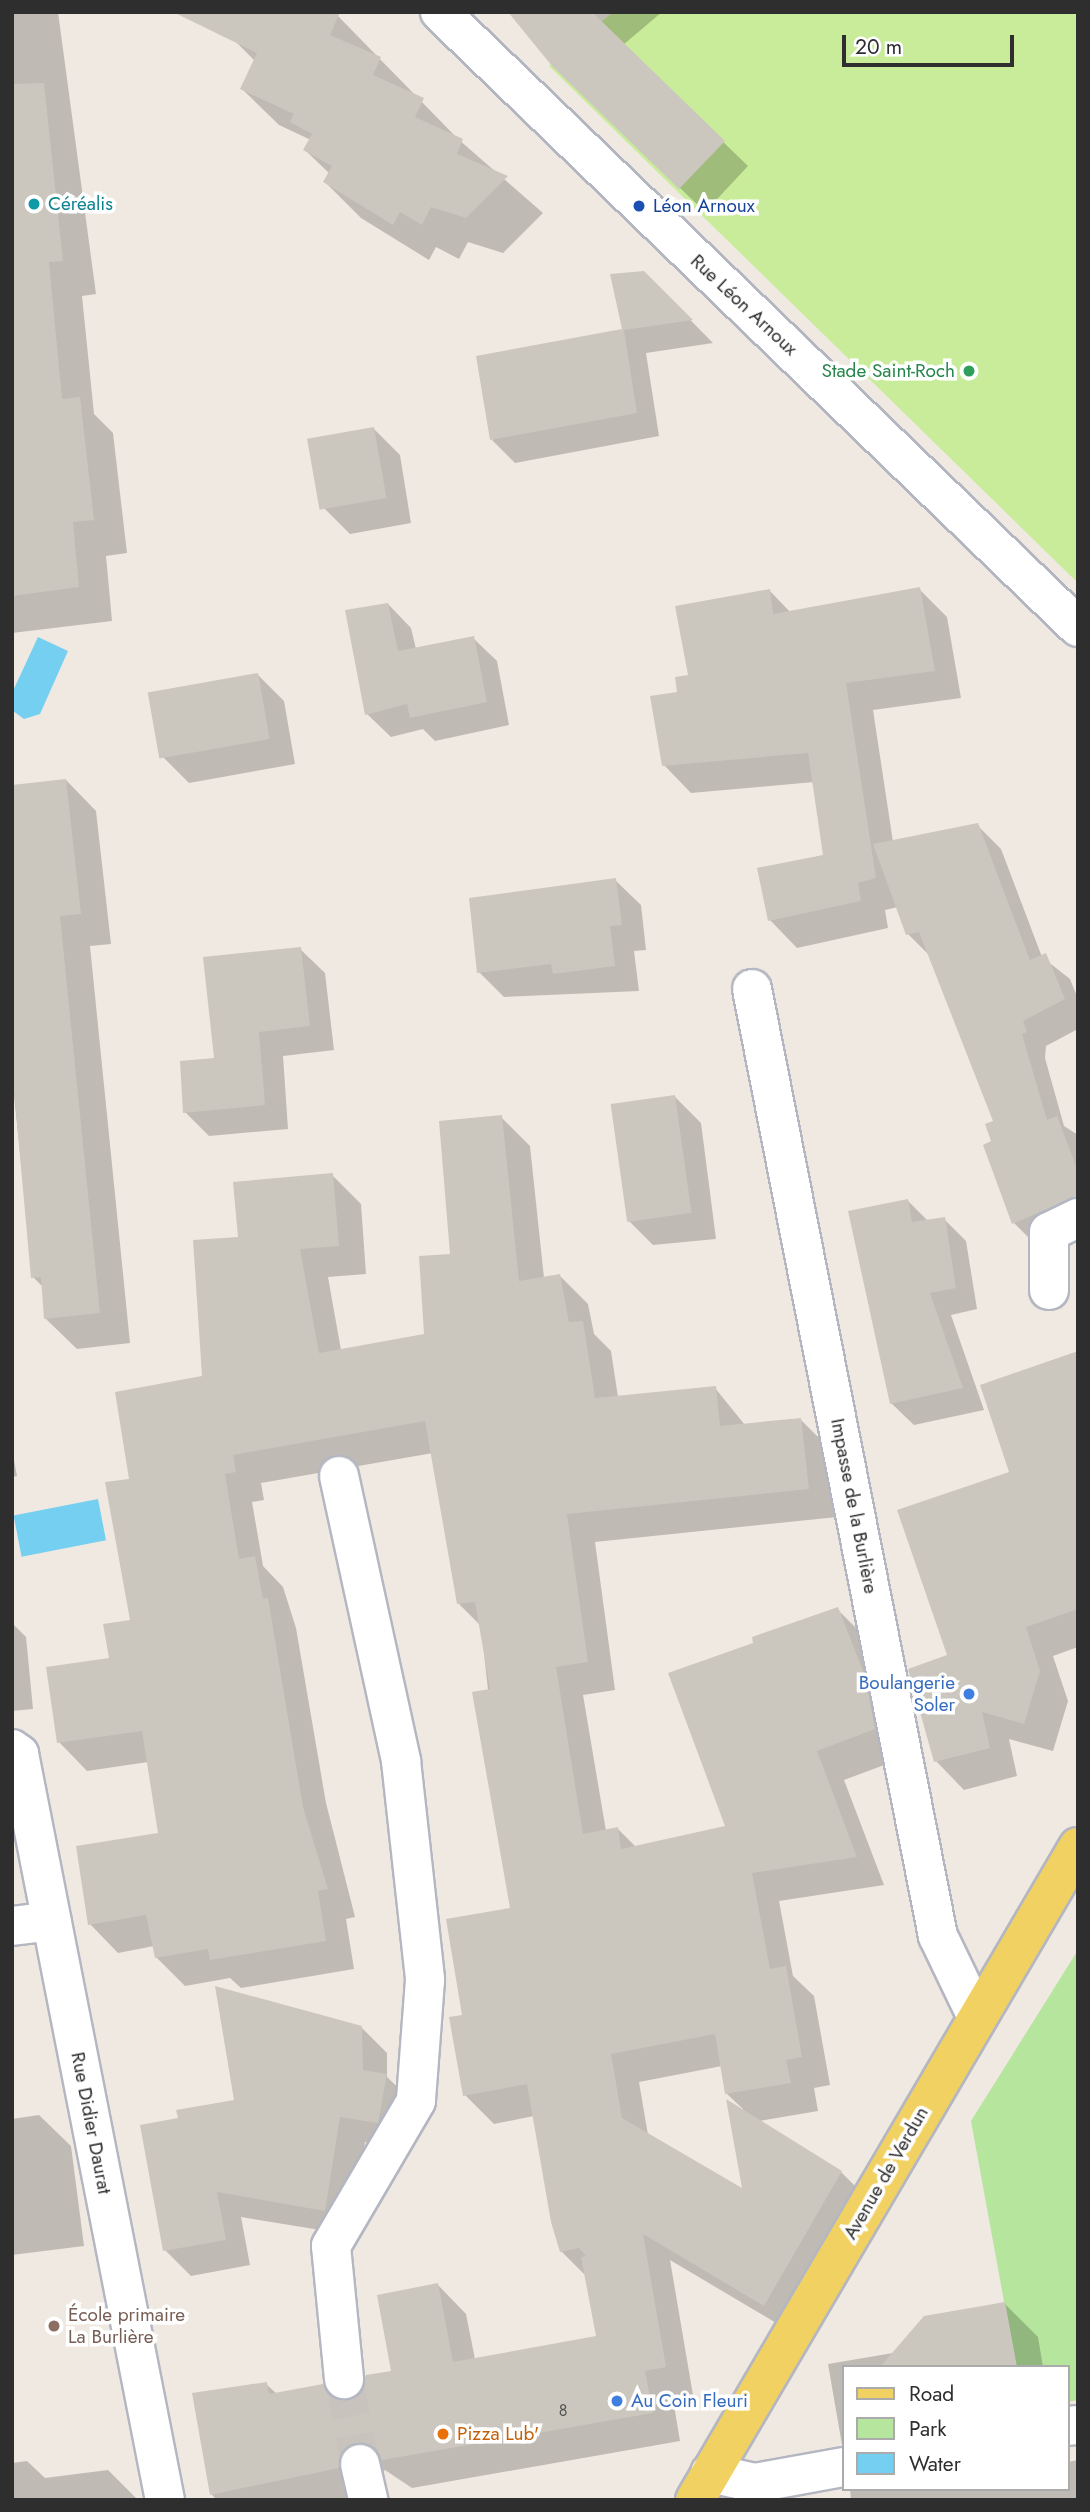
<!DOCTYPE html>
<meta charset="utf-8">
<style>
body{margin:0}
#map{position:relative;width:1090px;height:2512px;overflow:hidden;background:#efe9e1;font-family:Jost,sans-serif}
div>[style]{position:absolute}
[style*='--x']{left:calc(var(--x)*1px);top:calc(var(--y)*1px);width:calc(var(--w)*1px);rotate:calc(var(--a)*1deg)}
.green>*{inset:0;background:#b6e59e}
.pitch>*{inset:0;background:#c9ec9a}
.water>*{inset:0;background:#75cff0;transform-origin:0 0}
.shadow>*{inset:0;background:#0003}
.building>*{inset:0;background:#cbc7bf;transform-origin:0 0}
.minor-tunnel>*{height:38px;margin-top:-19px;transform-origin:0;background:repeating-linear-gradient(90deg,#c8c4bd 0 38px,transparent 0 57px)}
.roads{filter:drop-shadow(2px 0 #b4b7c1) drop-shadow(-2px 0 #b4b7c1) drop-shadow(0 2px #b4b7c1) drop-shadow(0 -2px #b4b7c1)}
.minor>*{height:38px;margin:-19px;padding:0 19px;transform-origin:19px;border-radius:19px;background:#fff}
.major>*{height:38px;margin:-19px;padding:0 19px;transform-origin:19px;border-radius:19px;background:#f2d163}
.dots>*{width:19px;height:19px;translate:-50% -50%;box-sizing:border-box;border:4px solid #fff;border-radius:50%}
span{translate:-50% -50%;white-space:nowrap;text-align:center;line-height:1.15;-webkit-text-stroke:7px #fff;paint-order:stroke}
.number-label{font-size:16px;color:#555452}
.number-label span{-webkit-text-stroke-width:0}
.culture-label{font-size:19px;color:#0d838f}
.left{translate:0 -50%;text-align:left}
.transit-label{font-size:19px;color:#164399}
.street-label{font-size:19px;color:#2e2e2e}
.leisure-label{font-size:19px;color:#27864d}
.right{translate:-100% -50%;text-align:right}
.shop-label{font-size:19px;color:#366cbe}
.education-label{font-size:19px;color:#785e54}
.food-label{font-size:19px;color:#c56008}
.frame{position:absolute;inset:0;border:14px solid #2e2e2e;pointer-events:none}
.legend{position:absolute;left:842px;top:2365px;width:228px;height:126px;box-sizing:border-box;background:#fff;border:2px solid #ababab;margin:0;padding:9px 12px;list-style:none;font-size:21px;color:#2e2e2e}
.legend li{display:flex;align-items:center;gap:14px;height:35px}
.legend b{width:35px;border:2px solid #ababab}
.scale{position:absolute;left:842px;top:35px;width:172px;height:32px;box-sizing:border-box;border:4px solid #2e2e2e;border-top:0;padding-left:9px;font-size:21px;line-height:24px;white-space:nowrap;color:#2e2e2e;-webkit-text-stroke:5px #fff;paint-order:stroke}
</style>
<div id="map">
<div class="green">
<div style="clip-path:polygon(1078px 1950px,1078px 2400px,1067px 2402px,1067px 2367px,1016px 2367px,971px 2121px)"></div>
</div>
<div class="pitch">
<div style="clip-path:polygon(613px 12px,1078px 12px,1078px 583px,549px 66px)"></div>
</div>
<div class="water">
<div style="clip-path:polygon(38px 637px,68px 651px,40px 714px,24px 719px,13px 711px,12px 693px)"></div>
<div style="left:98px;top:1499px;width:42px;height:86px;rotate:79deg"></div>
</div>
<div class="shadow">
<div style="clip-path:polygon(12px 12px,58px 12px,96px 294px,82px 296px,94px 414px,113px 433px,127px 553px,106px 556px,112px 621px,12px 633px)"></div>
<div style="clip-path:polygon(510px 12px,662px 12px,623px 45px,748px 166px,705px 212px,579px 91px)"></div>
<div style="clip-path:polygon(338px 16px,458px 139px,543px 213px,503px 253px,468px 242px,459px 259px,436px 247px,429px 260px,361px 218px,325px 182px,330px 174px,305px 150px,311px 140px,279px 125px,242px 89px,255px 61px,236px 42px)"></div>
<div style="clip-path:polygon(644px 273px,713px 343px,646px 353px,659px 436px,515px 463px,492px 440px,624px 330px,612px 275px)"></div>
<div style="clip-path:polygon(374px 429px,400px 455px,411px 523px,350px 534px,324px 508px)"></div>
<div style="clip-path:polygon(919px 589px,947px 617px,961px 698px,873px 710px,893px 842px,977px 825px,1001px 849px,1042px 957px,1070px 979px,1078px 999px,1078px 1029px,1046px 1046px,1045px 1058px,1064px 1126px,1078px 1135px,1078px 1230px,1038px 1247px,1014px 1223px,993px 1142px,995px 1122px,929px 955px,908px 934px,898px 907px,885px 910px,888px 928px,797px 948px,770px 920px,825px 856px,814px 782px,691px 793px,664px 765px,679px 693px,770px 591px,791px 613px)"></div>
<div style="clip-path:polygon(388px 604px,411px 628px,416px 649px,473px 638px,497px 661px,509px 725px,435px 741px,423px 729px,391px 737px,367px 714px)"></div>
<div style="clip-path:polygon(258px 675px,284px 701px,295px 764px,189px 783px,163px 757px)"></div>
<div style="clip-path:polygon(66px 780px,96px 811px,111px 944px,90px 946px,130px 1343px,77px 1349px,46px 1319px,44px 1288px,33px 1277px,12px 1076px,12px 787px)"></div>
<div style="clip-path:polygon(615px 880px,641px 905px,646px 950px,634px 951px,639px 991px,504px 997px,479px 972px)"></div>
<div style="clip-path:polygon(300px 949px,325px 973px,334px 1050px,283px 1056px,288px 1129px,209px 1136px,185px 1112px)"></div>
<div style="clip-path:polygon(675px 1097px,701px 1123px,716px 1239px,653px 1245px,627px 1219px)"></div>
<div style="clip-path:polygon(evenodd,501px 1117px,530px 1146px,544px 1278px,560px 1276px,588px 1304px,594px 1334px,611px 1351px,618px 1397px,715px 1388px,745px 1425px,801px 1420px,829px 1448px,837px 1517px,595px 1542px,615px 1690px,583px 1695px,606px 1831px,618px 1829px,636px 1847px,727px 1828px,755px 1644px,837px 1609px,866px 1638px,903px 1758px,844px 1780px,884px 1885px,779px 1901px,793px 1976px,814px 1996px,830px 2085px,814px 2088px,818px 2111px,759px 2121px,841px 2172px,870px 2201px,793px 2333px,670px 2260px,693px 2395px,673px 2399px,680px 2441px,412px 2488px,385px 2470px,350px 2500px,217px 2500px,212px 2495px,266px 2384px,277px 2394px,357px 2399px,393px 2373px,438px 2285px,466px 2314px,475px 2359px,598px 2337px,586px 2276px,561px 2251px,534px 2116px,494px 2124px,465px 2095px,464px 2016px,512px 1909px,481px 1626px,459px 1604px,433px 1453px,261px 1483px,264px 1500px,252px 1502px,263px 1566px,283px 1587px,296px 1628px,326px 1803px,355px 1917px,346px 1919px,354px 1969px,241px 1988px,230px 1978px,185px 1986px,156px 1957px,154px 1946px,118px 1953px,90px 1924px,160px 1835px,148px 1762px,87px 1771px,59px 1742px,132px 1621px,131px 1480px,204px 1378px,240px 1238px,332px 1175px,361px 1204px,366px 1274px,328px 1277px,341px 1350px,426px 1335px,501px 1117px,722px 2066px,727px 2094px,743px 2109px,744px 2191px,648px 2135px,639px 2082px,722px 2066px)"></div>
<div style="clip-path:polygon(908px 1201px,928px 1221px,944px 1219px,966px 1241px,977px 1309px,951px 1315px,984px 1410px,914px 1425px,891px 1403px)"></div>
<div style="clip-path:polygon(1078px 1353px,1078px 1647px,1053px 1656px,1068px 1701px,1053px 1751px,1009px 1739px,1017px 1776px,964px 1790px,936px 1761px,910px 1670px,949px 1656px,1012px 1473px)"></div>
<div style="clip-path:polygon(12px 1449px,17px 1476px,12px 1477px)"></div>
<div style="clip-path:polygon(12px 1623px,26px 1637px,33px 1709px,12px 1711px)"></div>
<div style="clip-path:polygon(361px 2027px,387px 2053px,387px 2077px,412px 2101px,402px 2149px,365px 2142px,351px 2235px,241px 2217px,250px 2265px,191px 2276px,165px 2250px,181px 2120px,236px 2101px)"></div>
<div style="clip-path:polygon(39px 2115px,71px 2146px,84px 2246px,12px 2255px,12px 2119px)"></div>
<div style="clip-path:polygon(1005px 2304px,1038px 2337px,1043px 2367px,843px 2367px,842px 2445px,828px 2364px,899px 2352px)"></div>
<div style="clip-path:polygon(1078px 2460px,1078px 2500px,851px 2500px,850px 2489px,1067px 2489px,1067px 2462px)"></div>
<div style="clip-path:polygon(27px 2461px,45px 2478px,108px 2470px,138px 2500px,12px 2500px,12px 2463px)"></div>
</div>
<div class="building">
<div style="clip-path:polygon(173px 12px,340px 12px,330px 35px,381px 57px,373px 75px,424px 98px,415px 117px,463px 139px,457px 154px,508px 176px,466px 218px,431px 207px,422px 225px,400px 212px,393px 225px,323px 182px,332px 166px,303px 150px,312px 134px,290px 122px,294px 114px,240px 89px,257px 53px)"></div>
<div style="clip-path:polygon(508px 12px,592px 12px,725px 141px,679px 189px,552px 66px)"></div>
<div style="clip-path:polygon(44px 83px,63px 261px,49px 262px,62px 399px,80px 397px,94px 520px,73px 522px,79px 587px,12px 596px,12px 84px)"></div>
<div style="clip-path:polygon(644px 271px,693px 320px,624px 330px,637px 413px,490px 440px,476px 356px,622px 329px,610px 274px)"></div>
<div style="left:374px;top:427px;width:72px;height:68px;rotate:80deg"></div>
<div style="clip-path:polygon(920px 587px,935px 671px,846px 683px,876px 878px,858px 883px,861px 901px,768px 921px,757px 868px,823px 855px,808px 753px,662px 766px,650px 696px,677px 692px,675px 677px,688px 675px,675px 606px,770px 589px,773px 614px)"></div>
<div style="clip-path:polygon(388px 603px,398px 651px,474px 636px,487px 702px,410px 718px,407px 704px,365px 715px,345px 610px)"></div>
<div style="left:258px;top:673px;width:67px;height:112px;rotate:80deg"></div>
<div style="clip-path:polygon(66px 779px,81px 914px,60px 916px,100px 1313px,44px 1319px,41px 1277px,31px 1278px,12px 1068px,12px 785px)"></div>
<div style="clip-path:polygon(978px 823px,1030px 960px,1046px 953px,1065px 999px,1023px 1021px,1027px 1032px,1022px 1034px,1047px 1120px,1057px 1116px,1078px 1171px,1078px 1196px,1012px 1224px,983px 1145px,991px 1141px,985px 1124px,993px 1121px,919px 932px,906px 935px,873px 844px)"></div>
<div style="clip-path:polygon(616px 878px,622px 925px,610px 926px,615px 966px,553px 974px,551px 964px,477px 973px,469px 898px)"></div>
<div style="clip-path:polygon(301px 947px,310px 1026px,259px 1032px,265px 1105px,183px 1113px,180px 1061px,214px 1058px,203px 957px)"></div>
<div style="left:675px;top:1095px;width:119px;height:65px;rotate:82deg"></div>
<div style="clip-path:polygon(502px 1115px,519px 1281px,560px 1274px,569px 1322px,583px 1321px,595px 1398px,716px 1386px,720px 1426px,801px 1418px,809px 1489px,567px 1514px,588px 1662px,556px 1667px,583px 1834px,618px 1827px,621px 1849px,725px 1826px,668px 1673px,753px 1643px,752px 1637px,838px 1607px,865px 1676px,875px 1729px,817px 1751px,857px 1857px,752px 1873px,770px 1969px,786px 1966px,802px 2057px,786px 2060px,791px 2083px,725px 2094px,715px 2034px,611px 2054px,622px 2118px,742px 2188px,726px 2099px,842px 2171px,764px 2306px,643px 2234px,666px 2367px,645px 2371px,653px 2413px,382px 2460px,376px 2449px,356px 2443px,345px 2448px,339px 2468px,210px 2495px,192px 2393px,267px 2382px,269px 2394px,323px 2384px,336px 2399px,356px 2397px,366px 2375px,391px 2371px,377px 2295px,438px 2283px,453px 2362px,596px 2336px,581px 2257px,586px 2256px,579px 2248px,560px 2252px,551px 2222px,527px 2084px,463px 2096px,449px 2017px,462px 2015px,446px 1919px,510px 1908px,472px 1692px,490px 1689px,475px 1602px,457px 1604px,425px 1421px,233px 1455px,236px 1472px,225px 1474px,239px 1559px,255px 1556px,263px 1599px,268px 1598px,303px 1807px,328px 1889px,318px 1891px,326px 1941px,210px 1960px,208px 1949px,155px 1958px,146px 1915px,88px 1925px,76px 1846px,158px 1833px,142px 1731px,57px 1743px,46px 1667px,109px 1658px,103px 1624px,130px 1620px,105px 1482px,129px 1479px,115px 1392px,202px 1376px,193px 1240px,238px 1237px,233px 1182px,333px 1173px,339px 1246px,300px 1249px,319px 1353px,424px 1334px,419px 1256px,450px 1254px,439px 1121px)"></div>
<div style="clip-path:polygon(908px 1199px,912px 1222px,945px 1217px,956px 1288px,930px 1293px,963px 1388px,890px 1404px,848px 1211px)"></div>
<div style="clip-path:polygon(1078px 1351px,1078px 1609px,1026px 1627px,1040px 1671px,1024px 1724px,982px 1712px,990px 1748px,934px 1762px,908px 1669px,947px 1655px,897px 1510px,1009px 1472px,980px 1385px)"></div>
<div style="clip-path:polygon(215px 1986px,362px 2026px,363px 2070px,387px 2074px,378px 2123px,340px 2117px,325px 2211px,217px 2192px,226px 2240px,163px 2251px,140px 2125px,178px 2118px,176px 2110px,234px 2100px)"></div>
<div style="clip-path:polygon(1005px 2302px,1017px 2367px,880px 2367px,924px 2316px)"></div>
</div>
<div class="minor-tunnel">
<div style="--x:344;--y:2379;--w:86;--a:79.3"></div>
</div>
<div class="roads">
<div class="minor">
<div style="--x:440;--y:12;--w:886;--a:43.95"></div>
<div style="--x:752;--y:989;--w:965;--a:78.89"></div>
<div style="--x:938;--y:1936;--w:90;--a:64.3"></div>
<div style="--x:1049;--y:1290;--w:58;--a:-90"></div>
<div style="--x:1049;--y:1232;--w:32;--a:-26"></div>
<div style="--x:339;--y:1476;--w:292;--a:77.7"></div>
<div style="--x:401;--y:1761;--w:220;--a:83.7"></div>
<div style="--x:425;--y:1980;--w:121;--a:94.3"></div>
<div style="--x:416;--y:2101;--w:168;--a:120.4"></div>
<div style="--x:331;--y:2246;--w:134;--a:84.4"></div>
<div style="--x:12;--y:1749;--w:9;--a:36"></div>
<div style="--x:19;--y:1754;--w:760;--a:78.93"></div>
<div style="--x:12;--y:1926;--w:40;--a:-7.1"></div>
<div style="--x:1067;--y:2426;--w:11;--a:-5"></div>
<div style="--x:360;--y:2464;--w:37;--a:77"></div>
<div style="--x:710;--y:2473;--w:46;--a:12.5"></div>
<div style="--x:755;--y:2483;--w:89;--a:-10.3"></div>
</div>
<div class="major">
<div style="--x:695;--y:2500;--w:757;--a:-59.61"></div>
</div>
</div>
<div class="dots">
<div style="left:34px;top:204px;background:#0f9aa8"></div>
<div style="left:639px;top:206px;background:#1a4fb4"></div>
<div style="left:969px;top:371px;background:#2e9e5b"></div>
<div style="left:969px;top:1694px;background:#3f7fe0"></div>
<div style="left:54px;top:2326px;background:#8d6e63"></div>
<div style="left:617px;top:2401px;background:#3f7fe0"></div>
<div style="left:443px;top:2434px;background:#e8710a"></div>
</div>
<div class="number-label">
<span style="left:563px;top:2411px">8</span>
</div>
<div class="culture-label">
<span class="left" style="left:48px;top:204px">Céréalis</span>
</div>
<div class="transit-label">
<span class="left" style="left:653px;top:206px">Léon Arnoux</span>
</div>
<div class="street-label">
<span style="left:744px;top:305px;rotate:43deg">Rue Léon Arnoux</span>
<span style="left:854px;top:1506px;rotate:79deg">Impasse de la Burlière</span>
<span style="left:91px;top:2123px;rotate:79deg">Rue Didier Daurat</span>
<span style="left:886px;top:2173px;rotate:-60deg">Avenue de Verdun</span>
</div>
<div class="leisure-label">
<span class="right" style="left:955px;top:371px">Stade Saint-Roch</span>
</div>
<div class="shop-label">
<span class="right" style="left:955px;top:1694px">Boulangerie<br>Soler</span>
<span class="left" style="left:631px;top:2401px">Au Coin Fleuri</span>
</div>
<div class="education-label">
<span class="left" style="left:68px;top:2326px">École primaire<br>La Burlière</span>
</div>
<div class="food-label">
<span class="left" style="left:457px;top:2434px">Pizza Lub'</span>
</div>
<div class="frame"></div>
<ul class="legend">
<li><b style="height:9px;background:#f2d163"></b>Road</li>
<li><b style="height:19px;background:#b6e59e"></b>Park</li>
<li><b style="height:19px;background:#75cff0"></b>Water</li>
</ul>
<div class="scale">20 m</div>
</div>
